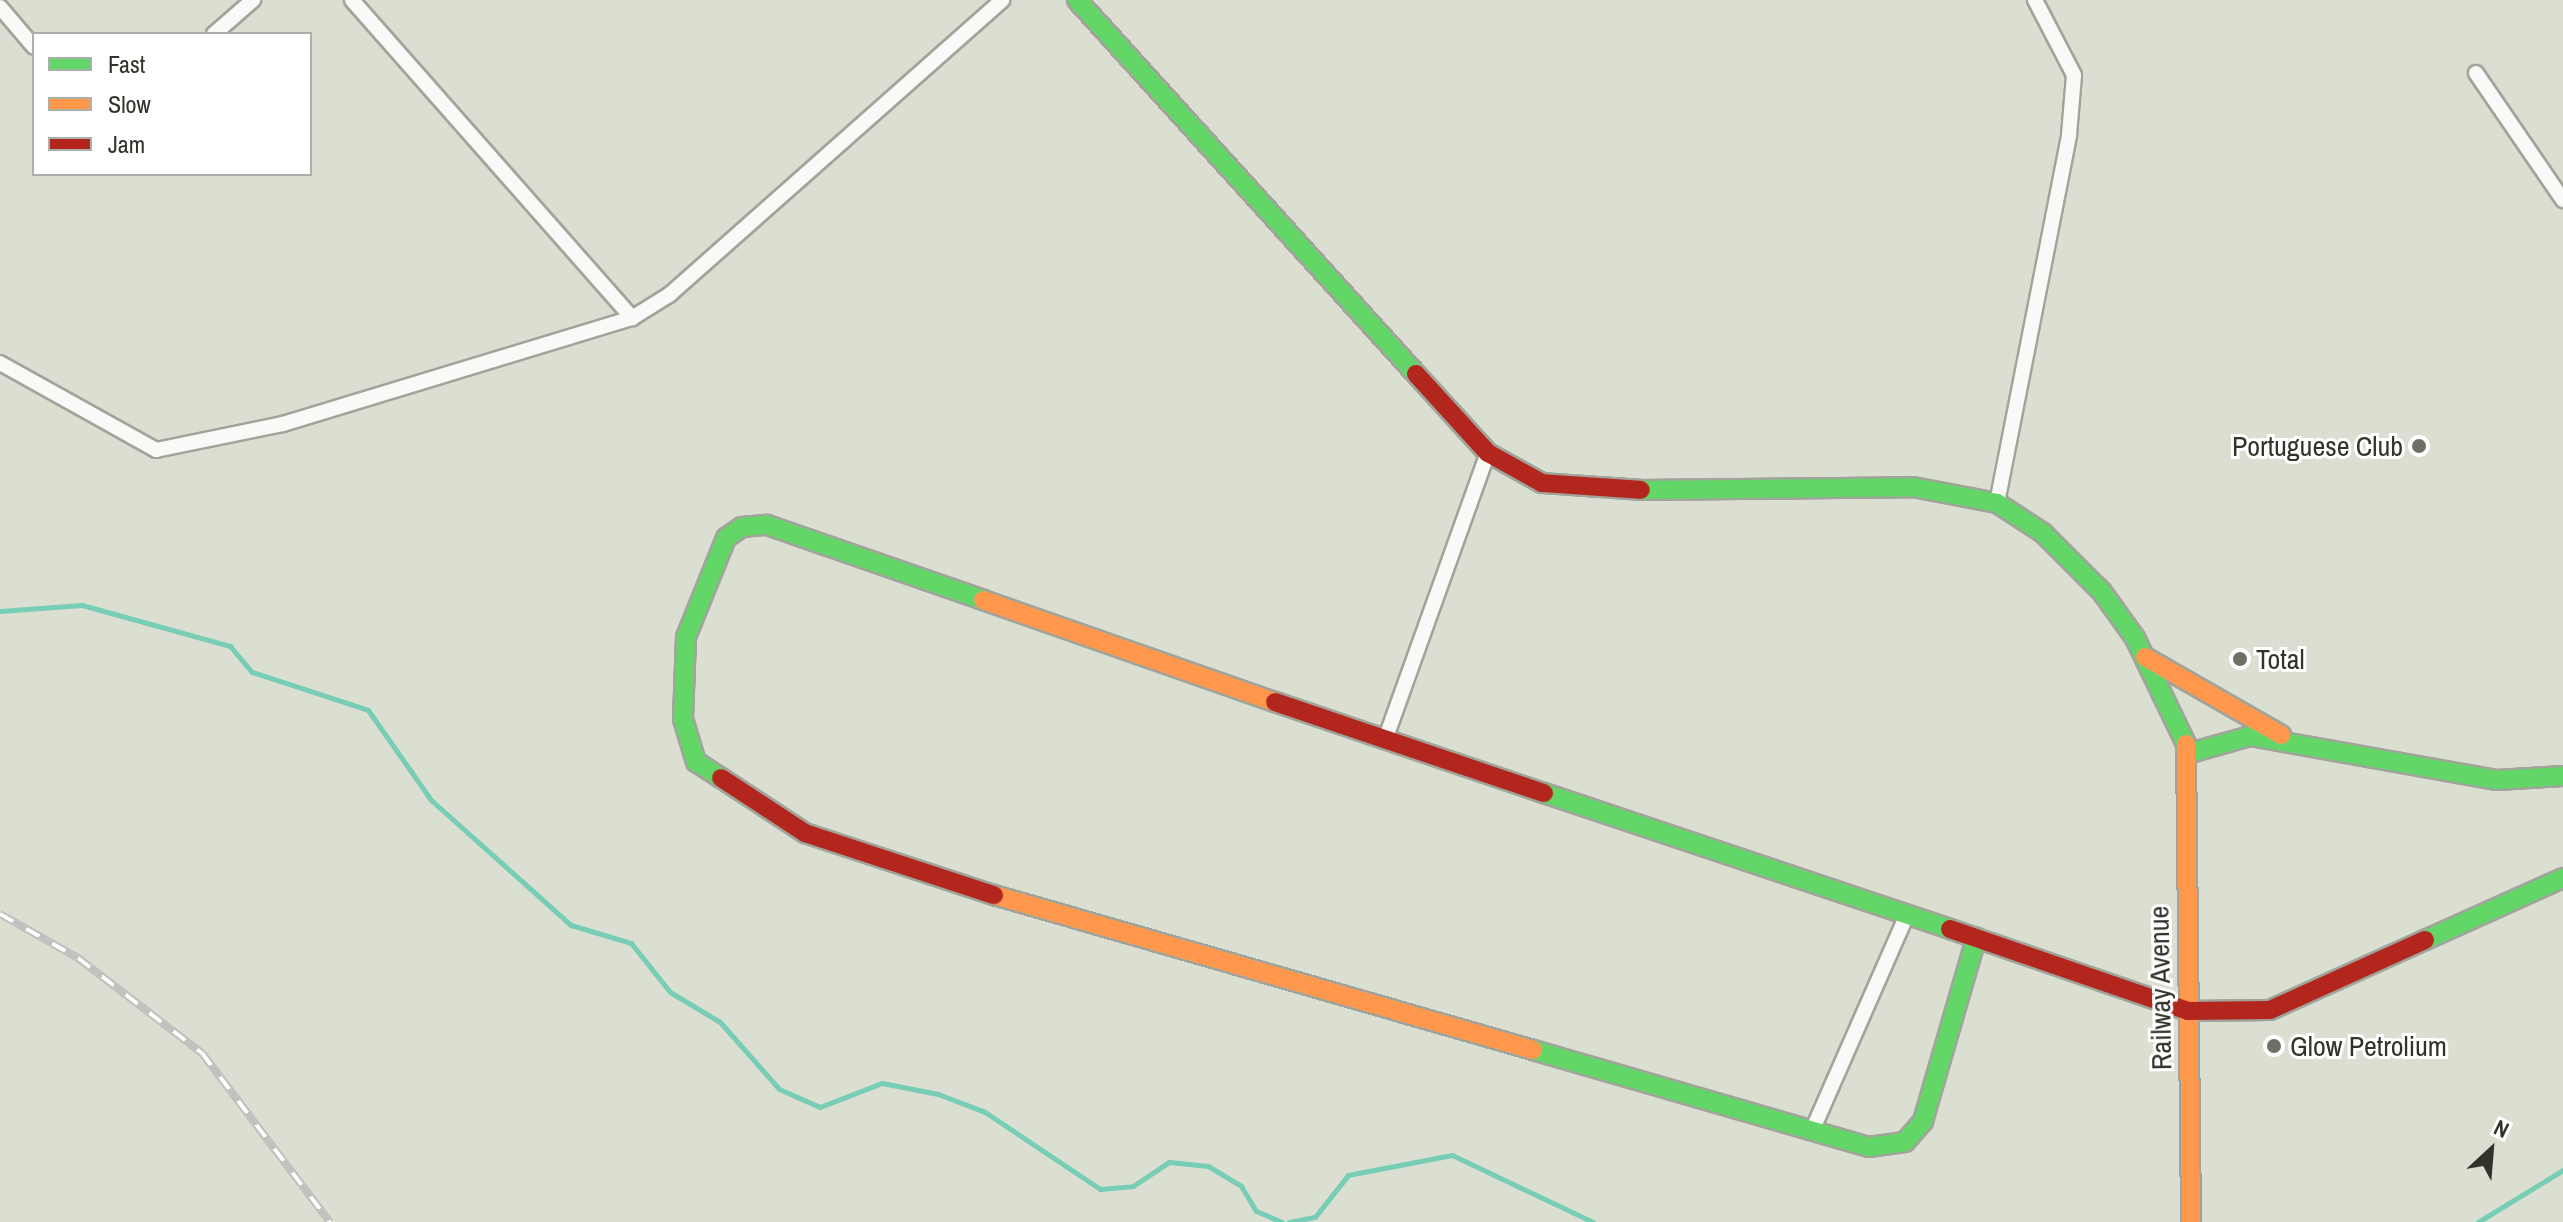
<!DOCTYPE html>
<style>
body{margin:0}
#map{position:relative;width:2563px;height:1222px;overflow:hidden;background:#dadfd2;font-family:"Archivo Narrow",sans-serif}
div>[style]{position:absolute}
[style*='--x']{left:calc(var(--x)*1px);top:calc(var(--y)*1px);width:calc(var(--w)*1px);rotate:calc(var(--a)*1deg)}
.stream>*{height:5px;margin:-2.5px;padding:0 2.5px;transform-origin:2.5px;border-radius:2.5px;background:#77cdb5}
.roads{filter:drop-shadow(2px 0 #a0a49a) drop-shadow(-2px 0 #a0a49a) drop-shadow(0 2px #a0a49a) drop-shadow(0 -2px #a0a49a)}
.street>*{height:14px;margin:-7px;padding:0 7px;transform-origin:7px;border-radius:7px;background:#f9faf8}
.fast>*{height:18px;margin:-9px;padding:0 9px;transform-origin:9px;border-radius:9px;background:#63d668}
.slow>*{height:18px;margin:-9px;padding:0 9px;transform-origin:9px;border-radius:9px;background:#ff974d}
.jam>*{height:18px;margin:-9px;padding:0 9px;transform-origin:9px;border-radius:9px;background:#b3261e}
.rail>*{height:8px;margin-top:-4px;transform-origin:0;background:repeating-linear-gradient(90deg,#fff 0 15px,#c0c0be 0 30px);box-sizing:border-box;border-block:2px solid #c0c0be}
.dots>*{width:22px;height:22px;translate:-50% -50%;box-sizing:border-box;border:4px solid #fff;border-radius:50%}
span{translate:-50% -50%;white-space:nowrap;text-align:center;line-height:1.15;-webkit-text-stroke:6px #fff;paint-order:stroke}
.poi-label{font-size:28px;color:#30342b}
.right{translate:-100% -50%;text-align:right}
.left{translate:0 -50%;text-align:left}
.street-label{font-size:28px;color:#30342b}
.legend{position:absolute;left:32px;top:32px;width:280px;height:144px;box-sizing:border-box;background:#fff;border:2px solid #acaeaa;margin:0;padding:10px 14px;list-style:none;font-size:24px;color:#30342b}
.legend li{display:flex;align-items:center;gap:16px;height:40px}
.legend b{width:40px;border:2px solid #acaeaa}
.north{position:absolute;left:2451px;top:1110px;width:80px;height:80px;-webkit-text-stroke:6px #fff;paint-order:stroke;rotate:26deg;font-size:22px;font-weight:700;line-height:32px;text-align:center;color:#30342b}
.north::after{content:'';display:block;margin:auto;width:28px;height:36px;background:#30342b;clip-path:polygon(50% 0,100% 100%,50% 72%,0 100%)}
</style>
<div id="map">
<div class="stream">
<div style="--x:0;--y:611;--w:82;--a:-4.2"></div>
<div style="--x:82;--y:605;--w:154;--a:15.5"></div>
<div style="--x:230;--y:646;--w:34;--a:50"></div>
<div style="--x:252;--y:672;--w:122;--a:18.1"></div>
<div style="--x:368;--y:710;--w:110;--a:55"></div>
<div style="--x:431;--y:800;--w:188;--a:41.8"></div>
<div style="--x:571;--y:925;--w:63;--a:16.7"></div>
<div style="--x:631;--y:943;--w:63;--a:51.5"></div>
<div style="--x:670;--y:992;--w:58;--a:31"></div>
<div style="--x:720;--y:1022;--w:89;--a:48.6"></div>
<div style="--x:779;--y:1089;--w:45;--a:23.7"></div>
<div style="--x:820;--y:1107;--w:66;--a:-21.2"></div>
<div style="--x:882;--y:1083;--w:57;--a:11.1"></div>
<div style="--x:938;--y:1094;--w:50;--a:21"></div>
<div style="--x:985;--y:1112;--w:138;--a:33.8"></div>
<div style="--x:1100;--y:1189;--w:33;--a:-5"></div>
<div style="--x:1133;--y:1186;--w:43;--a:-33.7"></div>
<div style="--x:1169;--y:1162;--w:39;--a:6"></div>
<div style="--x:1208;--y:1166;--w:39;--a:31"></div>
<div style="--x:1241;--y:1186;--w:29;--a:59"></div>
<div style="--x:1256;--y:1211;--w:28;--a:23"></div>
<div style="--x:1289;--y:1222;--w:26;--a:-11"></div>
<div style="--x:1315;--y:1217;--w:53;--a:-51.8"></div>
<div style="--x:1348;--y:1175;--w:106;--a:-10.9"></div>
<div style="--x:1452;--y:1155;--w:156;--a:25.4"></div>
<div style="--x:2478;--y:1222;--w:100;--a:-31.5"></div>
</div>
<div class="roads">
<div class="street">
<div style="--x:352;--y:0;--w:424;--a:48.6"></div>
<div style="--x:0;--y:7;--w:52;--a:49.6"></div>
<div style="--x:214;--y:34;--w:52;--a:-41.1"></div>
<div style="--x:2476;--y:73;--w:154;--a:55.6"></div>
<div style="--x:0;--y:363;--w:179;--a:29.1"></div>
<div style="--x:156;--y:450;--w:130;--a:-11.6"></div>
<div style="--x:283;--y:424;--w:365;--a:-16.9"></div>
<div style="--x:632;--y:318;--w:44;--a:-31.9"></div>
<div style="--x:669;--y:295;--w:445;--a:-41.5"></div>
<div style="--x:1997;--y:503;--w:375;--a:-78.9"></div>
<div style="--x:2069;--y:135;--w:60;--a:-85.2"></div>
<div style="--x:2074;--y:75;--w:85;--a:-117.5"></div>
<div style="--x:1385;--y:740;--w:305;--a:-70.3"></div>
<div style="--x:1812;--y:1131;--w:236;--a:-66.3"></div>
</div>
<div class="fast">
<div style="--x:1077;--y:0;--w:505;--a:47.81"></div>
<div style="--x:1641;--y:490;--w:272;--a:-0.6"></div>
<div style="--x:1913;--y:487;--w:86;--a:10.8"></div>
<div style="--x:1997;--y:503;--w:55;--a:33.1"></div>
<div style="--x:2043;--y:533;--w:83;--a:45"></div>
<div style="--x:2102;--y:592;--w:57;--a:54.3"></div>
<div style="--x:2135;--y:638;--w:118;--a:64.3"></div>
<div style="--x:2190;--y:753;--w:62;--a:-15.8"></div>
<div style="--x:2250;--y:736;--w:251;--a:10.1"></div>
<div style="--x:2497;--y:780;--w:66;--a:-3.5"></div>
<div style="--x:721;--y:778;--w:30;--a:-147"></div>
<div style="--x:696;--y:762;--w:45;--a:-106.8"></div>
<div style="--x:683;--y:719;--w:82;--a:-87.9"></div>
<div style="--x:686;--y:637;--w:107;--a:-68"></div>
<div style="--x:726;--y:538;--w:19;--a:-35"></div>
<div style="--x:742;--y:527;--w:25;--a:-5"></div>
<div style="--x:767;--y:525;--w:229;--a:19.1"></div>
<div style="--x:1544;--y:793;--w:428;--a:18.5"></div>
<div style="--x:2425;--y:940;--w:151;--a:-24.2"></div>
<div style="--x:1533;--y:1050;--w:350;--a:16.1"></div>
<div style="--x:1869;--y:1147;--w:36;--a:-8"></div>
<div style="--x:1905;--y:1142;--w:28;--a:-49"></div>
<div style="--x:1923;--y:1121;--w:191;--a:-73.8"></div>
</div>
<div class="slow">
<div style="--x:983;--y:600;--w:309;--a:19.3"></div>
<div style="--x:2145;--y:657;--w:157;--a:29.8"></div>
<div style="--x:2186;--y:744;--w:478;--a:89.4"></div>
<div style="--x:994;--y:895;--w:561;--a:16.04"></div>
</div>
<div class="jam">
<div style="--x:1416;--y:374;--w:107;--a:47.7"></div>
<div style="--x:1488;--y:453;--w:62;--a:29.1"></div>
<div style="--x:1542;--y:483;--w:99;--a:4"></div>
<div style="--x:1275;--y:702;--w:284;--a:18.7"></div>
<div style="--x:721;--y:778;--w:100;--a:33.2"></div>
<div style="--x:805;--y:833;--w:199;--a:18.2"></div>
<div style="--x:1950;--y:929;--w:252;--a:19"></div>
<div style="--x:2188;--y:1011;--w:82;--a:-0.7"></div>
<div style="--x:2270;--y:1010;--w:170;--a:-24.3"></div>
</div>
</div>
<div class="rail">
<div style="--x:0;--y:914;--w:90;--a:29.4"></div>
<div style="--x:78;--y:958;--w:156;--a:37.5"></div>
<div style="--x:202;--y:1053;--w:212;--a:52.9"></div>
</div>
<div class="dots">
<div style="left:2419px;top:446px;background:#6c7065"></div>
<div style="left:2240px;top:659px;background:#6c7065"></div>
<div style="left:2274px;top:1046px;background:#6c7065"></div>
</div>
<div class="poi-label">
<span class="right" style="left:2403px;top:446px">Portuguese Club</span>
<span class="left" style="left:2256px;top:659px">Total</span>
<span class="left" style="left:2290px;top:1046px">Glow Petrolium</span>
</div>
<div class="street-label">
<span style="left:2160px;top:988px;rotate:-91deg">Railway Avenue</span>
</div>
<ul class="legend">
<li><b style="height:10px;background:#63d668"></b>Fast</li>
<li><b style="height:10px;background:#ff974d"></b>Slow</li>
<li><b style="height:10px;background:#b3261e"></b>Jam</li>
</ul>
<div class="north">N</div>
</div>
